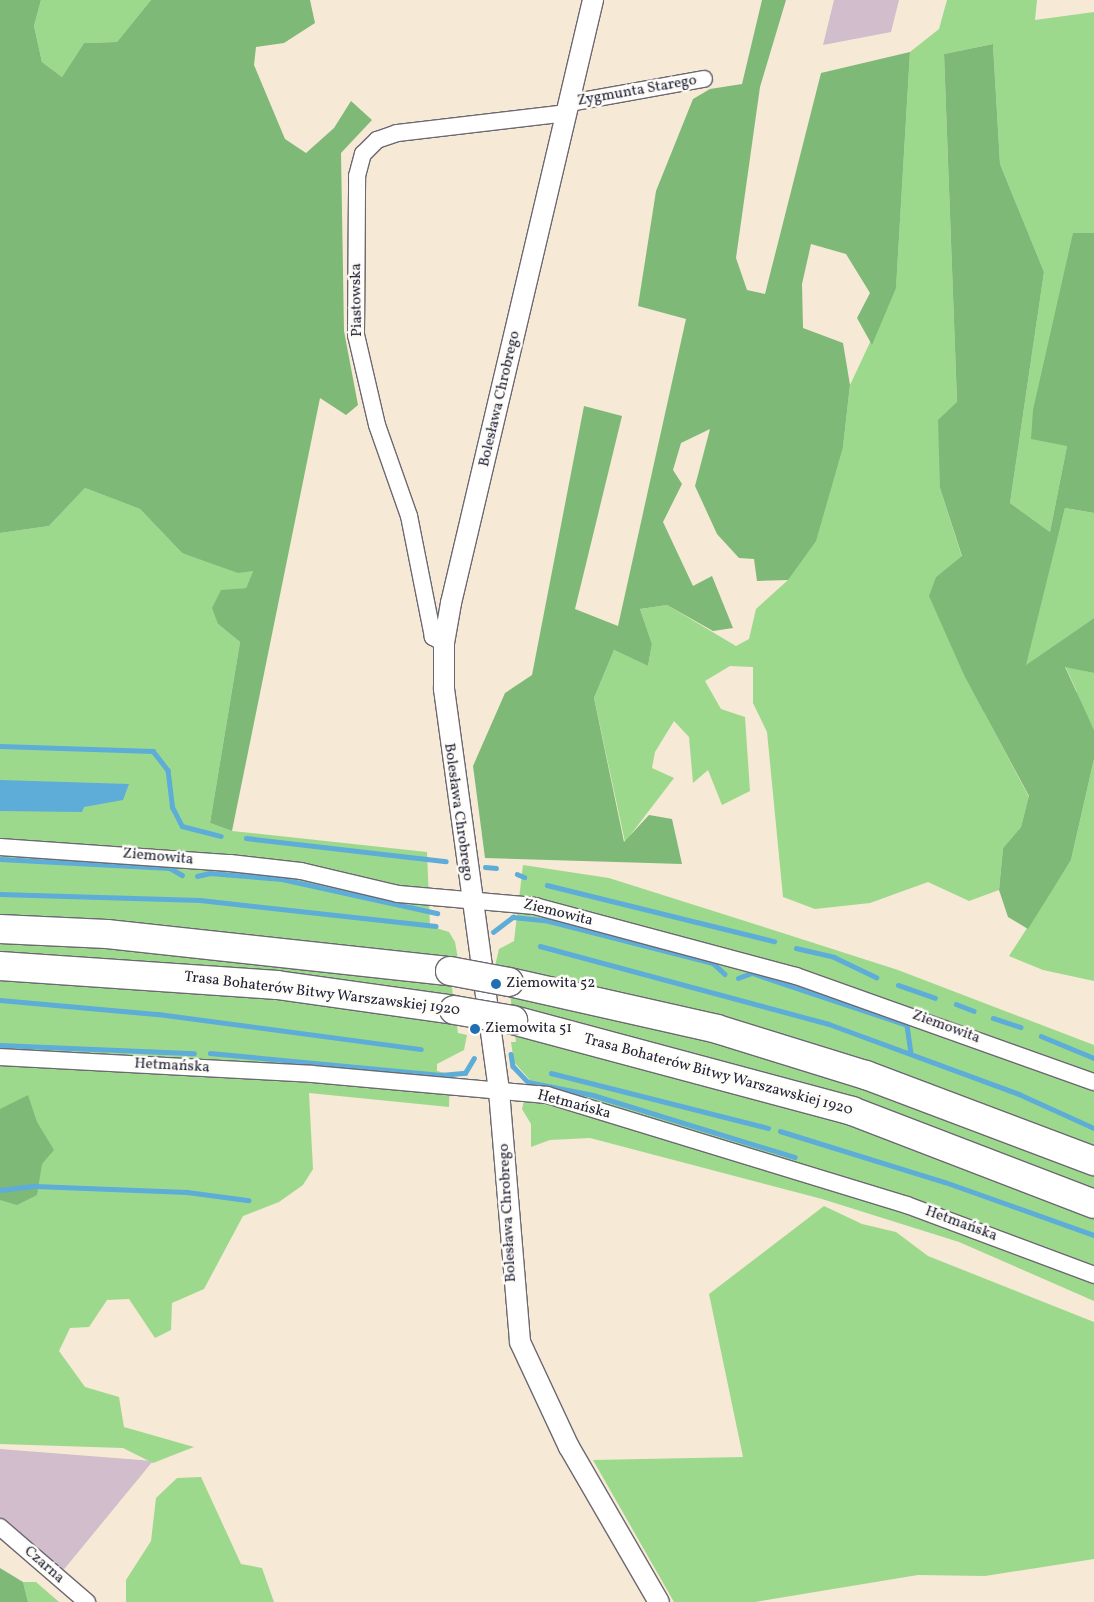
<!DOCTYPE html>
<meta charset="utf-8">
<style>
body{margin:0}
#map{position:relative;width:1094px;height:1602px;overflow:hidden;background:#f6e9d5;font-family:Vollkorn,serif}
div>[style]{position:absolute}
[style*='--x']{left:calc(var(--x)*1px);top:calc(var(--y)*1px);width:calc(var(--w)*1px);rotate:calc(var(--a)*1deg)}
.industrial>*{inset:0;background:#d1bdcb}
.green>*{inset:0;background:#9dd98d}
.forest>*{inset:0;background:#7eb978}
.water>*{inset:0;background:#5eacd8}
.stream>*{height:4.5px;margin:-2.25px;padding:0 2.25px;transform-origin:2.25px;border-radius:2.25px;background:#5eacd8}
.roads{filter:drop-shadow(1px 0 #6c6871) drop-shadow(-1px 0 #6c6871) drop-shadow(0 1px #6c6871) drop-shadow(0 -1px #6c6871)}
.minor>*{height:16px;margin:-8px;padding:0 8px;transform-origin:8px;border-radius:8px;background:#fff}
.tertiary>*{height:20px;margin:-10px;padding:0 10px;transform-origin:10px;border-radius:10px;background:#fff}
.motorway>*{height:28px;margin:-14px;padding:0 14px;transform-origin:14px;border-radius:14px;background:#fff}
.bridges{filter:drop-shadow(1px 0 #6c6871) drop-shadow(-1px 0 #6c6871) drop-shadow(0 1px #6c6871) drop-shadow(0 -1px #6c6871)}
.motorway-bridge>*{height:28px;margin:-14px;padding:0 14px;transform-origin:14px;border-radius:14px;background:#fff}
.dots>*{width:14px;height:14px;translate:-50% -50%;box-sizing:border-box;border:2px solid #fdfcf7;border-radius:50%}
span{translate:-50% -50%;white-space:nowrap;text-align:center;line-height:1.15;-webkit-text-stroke:5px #fdfcf7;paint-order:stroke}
.street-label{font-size:15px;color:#22223b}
.poi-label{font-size:15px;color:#22223b}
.left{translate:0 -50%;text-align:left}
</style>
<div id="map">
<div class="industrial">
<div style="clip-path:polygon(834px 0,899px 0,891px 32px,823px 45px)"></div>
<div style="clip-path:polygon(0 1449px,153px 1461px,61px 1573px,0 1519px)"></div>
</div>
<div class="green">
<div style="clip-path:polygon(41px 0,151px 0,117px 42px,84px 43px,62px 77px,42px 62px,34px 26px)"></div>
<div style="clip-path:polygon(947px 0,1037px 0,1035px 20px,1094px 12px,1094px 233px,1073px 233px,1067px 446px,1050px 532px,1010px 503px,1044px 272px,1000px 164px,993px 44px,944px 54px,957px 402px,940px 488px,962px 557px,936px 577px,964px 675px,1077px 692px,1065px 666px,1094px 673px,1094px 730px,1089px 720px,984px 712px,1029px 797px,1021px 827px,1003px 848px,999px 890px,969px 901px,928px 882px,870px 903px,815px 909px,783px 897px,767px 732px,753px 703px,753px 667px,730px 666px,705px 681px,721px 709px,745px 717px,750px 791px,722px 805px,708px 770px,693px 783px,689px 737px,674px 721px,655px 752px,652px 768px,674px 778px,625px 842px,594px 698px,614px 650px,648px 666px,652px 644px,640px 609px,667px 605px,736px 646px,749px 639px,756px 609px,788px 580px,843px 447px,850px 385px,896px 287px,910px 52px,939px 29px)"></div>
<div style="clip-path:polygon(85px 488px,140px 509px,182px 553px,253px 571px,246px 588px,221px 591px,218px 624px,240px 642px,210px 823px,232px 831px,427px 852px,430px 926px,449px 932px,455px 942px,458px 959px,448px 958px,458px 1033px,467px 1035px,464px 1050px,437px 1064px,437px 1071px,450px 1074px,449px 1107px,309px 1093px,313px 1169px,303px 1185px,279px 1202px,243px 1216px,204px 1289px,172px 1303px,171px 1330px,155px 1338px,129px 1299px,107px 1300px,89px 1327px,70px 1328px,59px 1351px,85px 1387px,119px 1397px,124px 1427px,194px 1447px,153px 1463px,123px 1448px,0 1444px,0 533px,49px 526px)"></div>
<div style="clip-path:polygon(1065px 508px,1094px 513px,1094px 618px,1025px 666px)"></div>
<div style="clip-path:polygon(1094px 759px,1094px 981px,1043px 970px,1009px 956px,1071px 860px)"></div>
<div style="clip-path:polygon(523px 865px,609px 878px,767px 928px,898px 970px,1094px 1045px,1094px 1301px,959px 1242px,822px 1199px,590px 1138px,550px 1140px,531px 1147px,531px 1124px,522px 1109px,529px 1079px,514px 1062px,511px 1042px,516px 1042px,507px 969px,495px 966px,499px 949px,514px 941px)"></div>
<div style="clip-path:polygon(824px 1206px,862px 1224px,896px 1232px,928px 1256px,1094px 1322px,1094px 1559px,985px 1576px,918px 1575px,755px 1602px,674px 1602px,593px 1460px,743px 1457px,709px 1294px)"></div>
<div style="clip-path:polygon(201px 1477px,241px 1564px,262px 1568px,274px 1602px,126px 1602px,126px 1580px,151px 1541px,156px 1498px,177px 1478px)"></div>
<div style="clip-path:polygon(23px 1582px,36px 1582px,59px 1602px,28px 1602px)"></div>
</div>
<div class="forest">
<div style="clip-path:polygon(0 0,41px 0,34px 26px,42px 62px,62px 77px,84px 43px,117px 42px,151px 0,310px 0,315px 23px,284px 43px,256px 47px,254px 65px,285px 139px,306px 153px,334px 128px,351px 101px,372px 120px,341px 153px,344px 331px,358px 405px,346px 415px,320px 398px,232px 831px,210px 823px,240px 642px,218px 624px,212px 608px,221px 590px,246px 588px,253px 571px,238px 573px,182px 553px,140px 509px,85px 488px,49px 526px,0 533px)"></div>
<div style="clip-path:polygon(762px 0,786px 0,760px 87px,736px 258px,747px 290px,765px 294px,821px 73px,910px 52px,896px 288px,872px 345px,857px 318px,870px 293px,846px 254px,811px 244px,802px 284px,803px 328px,843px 343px,850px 385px,843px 447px,816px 541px,788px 580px,757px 581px,754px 559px,739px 558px,717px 534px,695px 486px,710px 429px,681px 443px,673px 470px,682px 484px,663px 522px,693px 586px,712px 576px,733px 628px,713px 631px,667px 605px,640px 609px,652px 644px,648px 666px,614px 650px,594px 698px,624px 842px,649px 815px,672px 819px,682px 864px,485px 858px,473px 766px,505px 693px,532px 675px,584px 406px,622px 416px,575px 609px,618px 626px,686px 319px,638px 306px,656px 191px,693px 99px,710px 89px,742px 84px)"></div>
<div style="clip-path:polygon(993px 44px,1000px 164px,1044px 272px,1010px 503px,1050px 532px,1067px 446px,1031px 439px,1033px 410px,1073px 233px,1094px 233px,1094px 513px,1065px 508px,1026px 665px,1094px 618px,1094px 673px,1065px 667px,1094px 730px,1094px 759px,1071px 860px,1028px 929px,1008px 917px,999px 890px,1003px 848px,1021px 827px,1029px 796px,964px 675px,929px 596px,936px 577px,962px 556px,940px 488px,938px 420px,957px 402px,944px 54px)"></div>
<div style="clip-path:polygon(28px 1095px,37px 1122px,54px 1150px,42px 1164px,37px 1195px,17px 1205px,0 1200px,0 1109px)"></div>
<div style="clip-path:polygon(0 1568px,23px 1582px,28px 1602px,0 1602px)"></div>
</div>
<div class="water">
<div style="clip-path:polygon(0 780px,129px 784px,123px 800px,84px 807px,82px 812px,0 811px)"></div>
</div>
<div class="stream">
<div style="--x:0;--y:746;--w:153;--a:1.9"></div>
<div style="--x:153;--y:751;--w:24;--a:52"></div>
<div style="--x:168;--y:770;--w:38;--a:83"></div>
<div style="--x:173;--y:808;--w:20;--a:63"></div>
<div style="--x:182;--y:826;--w:40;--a:14.4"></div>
<div style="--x:246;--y:838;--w:201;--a:6.6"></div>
<div style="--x:0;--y:859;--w:170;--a:3"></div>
<div style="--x:170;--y:868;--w:14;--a:30"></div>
<div style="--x:485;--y:867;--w:11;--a:5"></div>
<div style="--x:517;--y:874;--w:8;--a:23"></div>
<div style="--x:197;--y:876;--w:13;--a:-13"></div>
<div style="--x:210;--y:873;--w:72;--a:4.8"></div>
<div style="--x:282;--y:879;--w:159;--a:12.4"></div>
<div style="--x:547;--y:885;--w:234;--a:13.9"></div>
<div style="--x:0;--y:894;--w:200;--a:1.7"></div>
<div style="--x:200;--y:900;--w:237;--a:6.3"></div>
<div style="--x:493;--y:932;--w:25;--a:-37"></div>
<div style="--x:513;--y:917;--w:36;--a:6"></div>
<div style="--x:549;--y:921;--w:169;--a:14.4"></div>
<div style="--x:713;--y:963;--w:16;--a:43"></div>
<div style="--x:540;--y:946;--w:299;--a:15.1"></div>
<div style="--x:829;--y:1024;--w:202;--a:20.2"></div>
<div style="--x:1019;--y:1094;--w:82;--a:24.4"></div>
<div style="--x:796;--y:948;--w:39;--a:13"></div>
<div style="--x:834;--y:957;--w:47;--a:25.5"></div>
<div style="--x:738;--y:978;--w:15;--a:-20"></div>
<div style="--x:752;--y:973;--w:163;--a:18.5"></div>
<div style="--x:907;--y:1025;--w:27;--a:82"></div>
<div style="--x:898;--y:985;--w:39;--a:19"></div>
<div style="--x:0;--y:1000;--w:159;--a:5.1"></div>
<div style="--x:158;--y:1014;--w:265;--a:7.6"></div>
<div style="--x:956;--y:1004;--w:19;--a:21"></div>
<div style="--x:993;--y:1018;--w:29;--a:18"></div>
<div style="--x:1041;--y:1036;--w:57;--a:22.5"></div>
<div style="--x:0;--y:1045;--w:194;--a:2.4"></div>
<div style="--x:210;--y:1053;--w:232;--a:5.4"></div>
<div style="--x:441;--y:1075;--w:24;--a:-5"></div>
<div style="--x:465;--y:1073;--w:17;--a:-59"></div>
<div style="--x:511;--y:1054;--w:12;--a:81"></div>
<div style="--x:513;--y:1066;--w:22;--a:47"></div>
<div style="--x:528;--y:1082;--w:66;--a:11.3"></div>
<div style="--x:593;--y:1095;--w:211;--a:17.1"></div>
<div style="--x:551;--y:1073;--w:224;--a:14.2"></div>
<div style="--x:780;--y:1131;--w:173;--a:17.2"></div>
<div style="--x:945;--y:1182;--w:158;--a:19.6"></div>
<div style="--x:0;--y:1190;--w:35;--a:-7"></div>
<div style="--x:35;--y:1186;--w:152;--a:2.3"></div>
<div style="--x:187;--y:1192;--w:62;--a:7.5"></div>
</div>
<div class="roads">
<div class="minor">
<div style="--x:570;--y:103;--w:136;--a:-10.2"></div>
<div style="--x:444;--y:643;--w:13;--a:-151"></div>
<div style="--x:433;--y:637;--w:123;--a:-101.2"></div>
<div style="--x:409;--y:516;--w:96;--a:-109.4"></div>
<div style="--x:377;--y:425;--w:92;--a:-103.1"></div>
<div style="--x:356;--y:335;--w:159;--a:-89.6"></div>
<div style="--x:357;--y:176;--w:23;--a:-75"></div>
<div style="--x:363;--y:154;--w:20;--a:-45"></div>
<div style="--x:377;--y:140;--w:21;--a:-19"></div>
<div style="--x:397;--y:133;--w:172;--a:-6.7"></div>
<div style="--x:0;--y:847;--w:231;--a:4"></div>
<div style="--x:230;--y:863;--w:71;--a:6.4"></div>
<div style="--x:301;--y:871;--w:100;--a:13.3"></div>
<div style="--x:398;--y:894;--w:138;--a:5"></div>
<div style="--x:535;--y:906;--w:270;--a:15"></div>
<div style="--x:796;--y:976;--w:316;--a:19.6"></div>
<div style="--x:0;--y:1057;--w:312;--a:3.1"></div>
<div style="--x:312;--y:1074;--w:236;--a:5.1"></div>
<div style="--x:547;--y:1095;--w:376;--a:17"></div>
<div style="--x:907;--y:1205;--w:200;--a:20.5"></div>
<div style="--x:0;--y:1527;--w:115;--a:40.8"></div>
</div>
<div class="tertiary">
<div style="--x:593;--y:0;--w:619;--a:103.25"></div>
<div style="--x:451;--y:603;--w:41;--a:99.9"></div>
<div style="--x:444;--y:643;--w:46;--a:90"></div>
<div style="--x:444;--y:689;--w:406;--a:82.2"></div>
<div style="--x:499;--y:1091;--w:252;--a:85.2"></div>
<div style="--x:520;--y:1342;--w:116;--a:65"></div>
<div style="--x:569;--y:1447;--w:179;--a:59.9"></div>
</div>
<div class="motorway">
<div style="--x:0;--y:929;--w:107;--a:2.7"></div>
<div style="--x:107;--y:934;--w:345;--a:6.2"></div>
<div style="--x:0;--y:966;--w:278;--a:3.9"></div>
<div style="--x:277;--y:985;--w:179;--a:8"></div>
<div style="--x:509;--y:982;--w:213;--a:12.7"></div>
<div style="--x:717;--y:1029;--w:156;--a:17.2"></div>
<div style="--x:866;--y:1075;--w:244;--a:20.7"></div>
<div style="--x:513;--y:1020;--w:351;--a:15"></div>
<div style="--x:852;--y:1111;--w:259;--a:21"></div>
</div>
</div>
<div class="bridges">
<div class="motorway-bridge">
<div style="--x:450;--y:971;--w:60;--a:10.6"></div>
<div style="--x:454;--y:1010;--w:60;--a:9.6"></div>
</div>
</div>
<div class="dots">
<div style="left:496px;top:984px;background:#1f6fb2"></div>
<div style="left:475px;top:1029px;background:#1f6fb2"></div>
</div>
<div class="street-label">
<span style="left:637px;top:91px;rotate:-10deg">Zygmunta Starego</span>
<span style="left:357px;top:300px;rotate:-91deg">Piastowska</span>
<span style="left:500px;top:399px;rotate:-77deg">Bolesława Chrobrego</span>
<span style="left:458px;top:812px;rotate:82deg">Bolesława Chrobrego</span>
<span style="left:158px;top:857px;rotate:5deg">Ziemowita</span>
<span style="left:558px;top:913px;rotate:14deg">Ziemowita</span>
<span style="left:322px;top:994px;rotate:7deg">Trasa Bohaterów Bitwy Warszawskiej 1920</span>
<span style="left:946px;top:1027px;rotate:20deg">Ziemowita</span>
<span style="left:172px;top:1066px;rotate:3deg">Hetmańska</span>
<span style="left:718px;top:1075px;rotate:15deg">Trasa Bohaterów Bitwy Warszawskiej 1920</span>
<span style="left:574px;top:1105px;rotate:15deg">Hetmańska</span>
<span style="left:508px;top:1213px;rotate:-93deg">Bolesława Chrobrego</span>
<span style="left:961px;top:1224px;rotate:20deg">Hetmańska</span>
<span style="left:44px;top:1565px;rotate:41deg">Czarna</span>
</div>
<div class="poi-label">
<span class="left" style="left:506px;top:984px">Ziemowita 52</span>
<span class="left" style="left:485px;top:1029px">Ziemowita 51</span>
</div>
</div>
